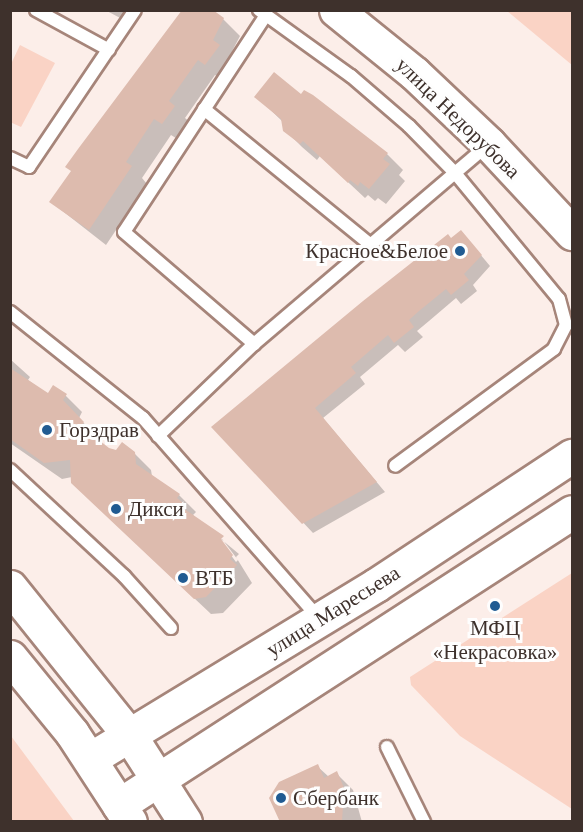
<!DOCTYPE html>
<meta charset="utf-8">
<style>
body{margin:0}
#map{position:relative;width:583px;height:832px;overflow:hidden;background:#fceee9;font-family:Georgia,serif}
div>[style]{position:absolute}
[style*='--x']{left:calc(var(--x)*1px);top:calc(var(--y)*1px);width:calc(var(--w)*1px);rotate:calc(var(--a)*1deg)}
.green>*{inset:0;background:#fad3c5}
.shadow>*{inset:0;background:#0003}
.building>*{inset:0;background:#ddbbae}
.roads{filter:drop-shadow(2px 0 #a6857a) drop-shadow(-2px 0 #a6857a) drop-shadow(0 2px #a6857a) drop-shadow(0 -2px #a6857a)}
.lane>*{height:12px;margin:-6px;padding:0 6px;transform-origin:6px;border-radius:6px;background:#fff}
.secondary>*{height:33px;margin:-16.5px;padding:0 16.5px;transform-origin:16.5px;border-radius:16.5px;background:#fff}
.dots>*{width:16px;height:16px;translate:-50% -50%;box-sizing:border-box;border:3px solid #fefefe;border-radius:50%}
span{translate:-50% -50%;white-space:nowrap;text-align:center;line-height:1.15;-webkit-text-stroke:6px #fefefe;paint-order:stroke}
.street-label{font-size:21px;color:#3e312c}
.poi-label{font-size:21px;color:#3e312c}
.right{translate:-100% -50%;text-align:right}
.left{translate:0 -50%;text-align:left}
.frame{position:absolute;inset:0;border:12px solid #3e312c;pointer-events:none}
</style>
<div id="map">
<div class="green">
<div style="clip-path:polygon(507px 11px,572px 11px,572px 65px)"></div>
<div style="clip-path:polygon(20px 45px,55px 63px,21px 127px,10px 122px,11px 64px)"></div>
<div style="clip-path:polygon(572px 573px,572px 809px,460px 736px,411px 685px,410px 677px)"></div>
<div style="clip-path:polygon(10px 735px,11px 736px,74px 821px,11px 821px)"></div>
</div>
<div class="shadow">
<div style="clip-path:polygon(105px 10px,129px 10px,124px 20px)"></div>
<div style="clip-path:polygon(223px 19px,240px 36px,229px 57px,235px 62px,222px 80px,215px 75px,185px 118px,191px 123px,179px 140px,171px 135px,142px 178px,147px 184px,106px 245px,51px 202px)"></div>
<div style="clip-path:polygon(256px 96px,301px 96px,387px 154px,403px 170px,399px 175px,405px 181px,386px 204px,378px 198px,375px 201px,368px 195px,365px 198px,320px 156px,317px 160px,302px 147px,285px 130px,283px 122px)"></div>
<div style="clip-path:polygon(451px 239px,470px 242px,490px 266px,473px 285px,477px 291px,461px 304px,456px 298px,429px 321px,417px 331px,423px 337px,405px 352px,398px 345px,360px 377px,365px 384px,323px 418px,385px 492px,313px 533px,213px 427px)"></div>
<div style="clip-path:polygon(evenodd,10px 359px,30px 377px,28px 380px,48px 395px,53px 387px,66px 396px,82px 412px,79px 418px,108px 449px,134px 453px,151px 470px,152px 476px,179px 495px,196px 512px,193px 515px,198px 520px,239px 554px,236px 557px,252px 583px,223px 613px,211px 614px,89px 499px,72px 477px,62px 479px,10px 443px,10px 359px,219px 539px,222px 539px,238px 560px,236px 562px,219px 539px)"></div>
<div style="clip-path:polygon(317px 766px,329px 777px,336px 773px,353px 790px,362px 822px,282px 822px)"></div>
</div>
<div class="building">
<div style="clip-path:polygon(182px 10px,213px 10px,224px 18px,213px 40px,220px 45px,205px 65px,198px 60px,169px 101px,175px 106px,162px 124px,154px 119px,126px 162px,132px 166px,89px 230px,49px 202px,71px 171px,65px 167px,78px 149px)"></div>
<div style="clip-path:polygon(274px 72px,301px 94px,304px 90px,313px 95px,388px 153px,383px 159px,390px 164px,369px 189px,360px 182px,358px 186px,350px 180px,348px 183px,303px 141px,300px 144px,283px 131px,281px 119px,254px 97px)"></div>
<div style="clip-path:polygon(461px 230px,482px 255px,464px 274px,469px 280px,451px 295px,446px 289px,419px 311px,409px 320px,414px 327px,394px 343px,388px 335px,351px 367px,356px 373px,315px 408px,377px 482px,302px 524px,211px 427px,363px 301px,448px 234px,451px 238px)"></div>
<div style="clip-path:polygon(10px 368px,48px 393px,53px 385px,67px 394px,63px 400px,84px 422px,81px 426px,109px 448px,116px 450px,122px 442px,135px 452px,136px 464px,180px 494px,177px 498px,183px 503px,180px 506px,224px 536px,221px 539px,233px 555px,230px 559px,237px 565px,206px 597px,194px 599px,71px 483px,70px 460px,44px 463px,10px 439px)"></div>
<div style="clip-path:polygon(318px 764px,324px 778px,337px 771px,344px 788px,342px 822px,280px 822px,269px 798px,279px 782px)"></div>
</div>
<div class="roads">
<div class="lane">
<div style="--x:36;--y:10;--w:83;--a:28.7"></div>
<div style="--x:259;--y:10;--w:9;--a:36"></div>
<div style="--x:266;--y:15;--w:259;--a:123.2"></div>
<div style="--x:124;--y:232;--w:172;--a:40.7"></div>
<div style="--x:254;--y:344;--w:306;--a:-40.4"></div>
<div style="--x:266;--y:15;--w:105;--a:35.7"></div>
<div style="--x:351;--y:76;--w:77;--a:40.8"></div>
<div style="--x:409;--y:126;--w:66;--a:45.6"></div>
<div style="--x:455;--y:173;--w:163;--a:50.5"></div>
<div style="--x:559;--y:299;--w:27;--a:75"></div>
<div style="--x:566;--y:325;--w:27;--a:117"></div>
<div style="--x:554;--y:349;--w:197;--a:143.7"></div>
<div style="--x:204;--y:109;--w:215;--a:39.2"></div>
<div style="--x:10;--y:158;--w:21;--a:25"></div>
<div style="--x:29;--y:167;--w:189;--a:-56"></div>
<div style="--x:10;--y:312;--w:170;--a:38.6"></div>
<div style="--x:143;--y:418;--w:266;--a:48.7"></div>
<div style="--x:158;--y:436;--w:133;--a:-43.8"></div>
<div style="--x:10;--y:470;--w:156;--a:42.9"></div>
<div style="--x:124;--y:576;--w:70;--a:47.9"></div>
<div style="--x:387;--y:747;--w:84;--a:63.7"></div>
</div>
<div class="secondary">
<div style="--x:336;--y:10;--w:100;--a:38.9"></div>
<div style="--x:414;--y:73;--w:103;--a:43.4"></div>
<div style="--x:489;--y:144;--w:122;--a:47"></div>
<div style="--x:10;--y:587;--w:191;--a:51.2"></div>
<div style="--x:130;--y:736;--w:102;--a:57.4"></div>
<div style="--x:10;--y:657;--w:98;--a:50.8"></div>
<div style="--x:72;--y:733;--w:106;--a:56.9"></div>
<div style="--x:90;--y:759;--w:335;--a:-31.3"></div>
<div style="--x:376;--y:585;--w:235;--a:-33.4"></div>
<div style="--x:119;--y:805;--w:539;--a:-32.89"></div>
</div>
</div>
<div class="dots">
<div style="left:460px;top:251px;background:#205b92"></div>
<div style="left:47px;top:430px;background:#205b92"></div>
<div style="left:116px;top:509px;background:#205b92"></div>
<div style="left:183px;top:578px;background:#205b92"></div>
<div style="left:495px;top:606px;background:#205b92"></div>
<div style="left:281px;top:798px;background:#205b92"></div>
</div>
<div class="street-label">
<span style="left:458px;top:118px;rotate:44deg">улица Недорубова</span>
<span style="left:333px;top:611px;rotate:-32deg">улица Маресьева</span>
</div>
<div class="poi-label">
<span class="right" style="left:448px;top:251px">Красное&amp;Белое</span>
<span class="left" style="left:59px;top:430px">Горздрав</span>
<span class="left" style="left:128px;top:509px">Дикси</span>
<span class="left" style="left:195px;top:578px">ВТБ</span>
<span style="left:495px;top:640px">МФЦ<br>«Некрасовка»</span>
<span class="left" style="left:293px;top:798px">Сбербанк</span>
</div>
<div class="frame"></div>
</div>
